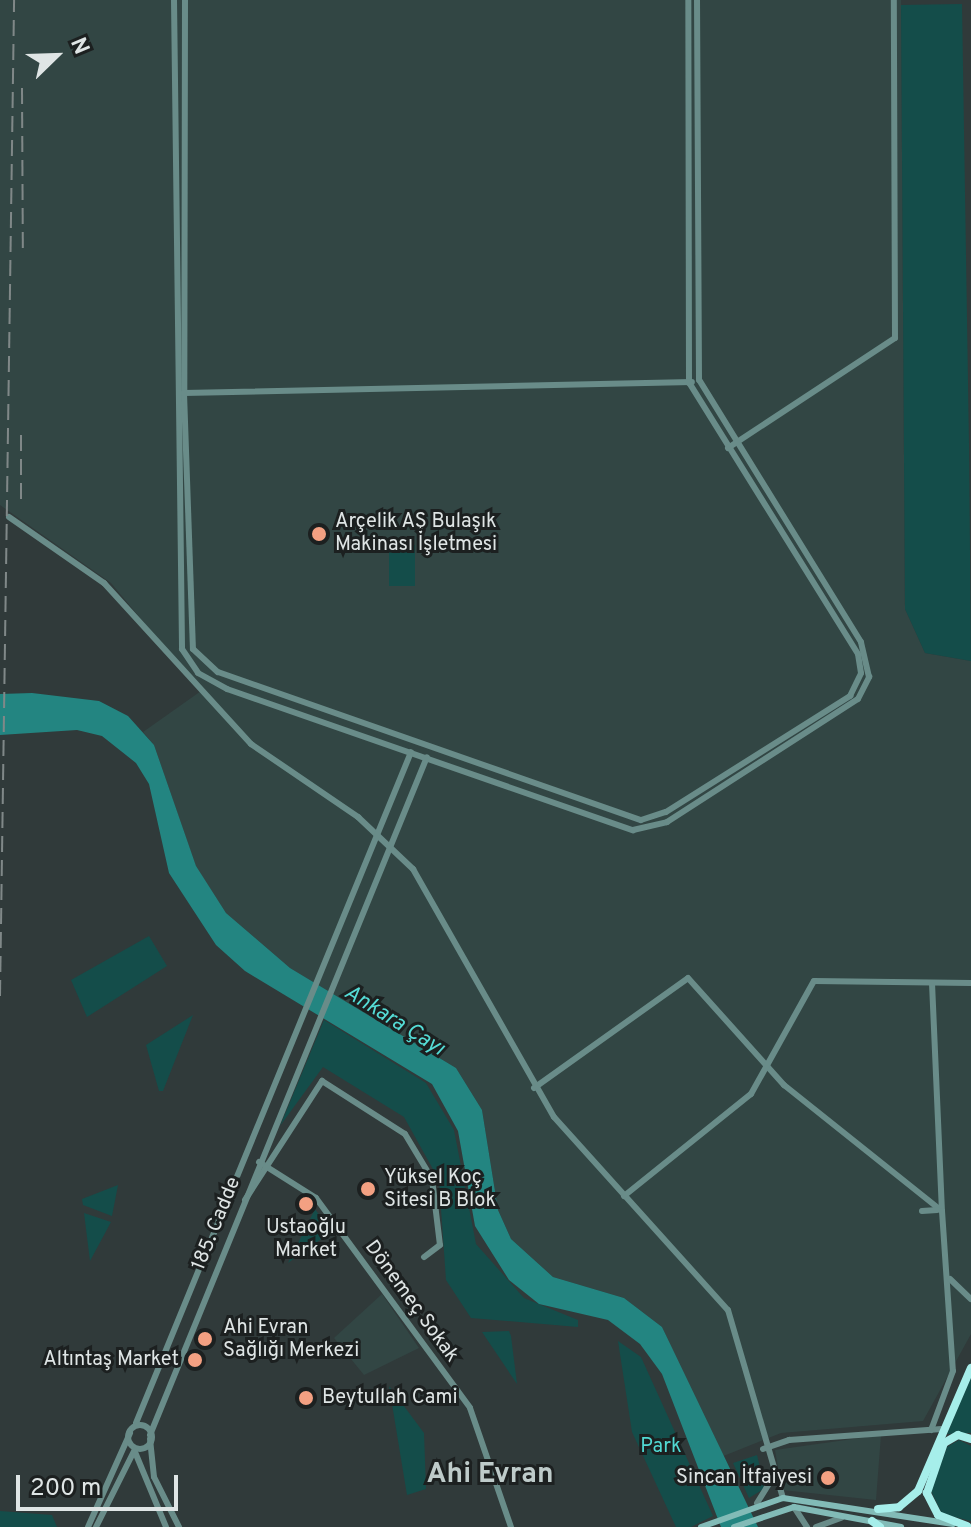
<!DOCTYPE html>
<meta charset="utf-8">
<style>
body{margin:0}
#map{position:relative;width:971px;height:1527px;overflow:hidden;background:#303a3a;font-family:Overpass,sans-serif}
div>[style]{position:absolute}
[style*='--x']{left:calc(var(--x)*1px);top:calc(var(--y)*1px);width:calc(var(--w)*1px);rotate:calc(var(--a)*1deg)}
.built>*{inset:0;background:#324644}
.green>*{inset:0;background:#144d4a;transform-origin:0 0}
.water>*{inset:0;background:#238581}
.tertiary>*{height:6px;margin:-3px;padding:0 3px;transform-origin:3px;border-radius:3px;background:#698c89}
.tertiary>.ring{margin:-3px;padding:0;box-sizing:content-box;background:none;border:6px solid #698c89;border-radius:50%}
.secondary>*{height:6px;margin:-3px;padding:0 3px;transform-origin:3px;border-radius:3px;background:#82bbb7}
.trunk>*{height:8px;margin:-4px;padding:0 4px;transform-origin:4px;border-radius:4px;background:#a6eeea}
.rail>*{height:2px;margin-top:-1px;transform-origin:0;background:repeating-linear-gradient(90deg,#808888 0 16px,transparent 0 24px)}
.dots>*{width:22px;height:22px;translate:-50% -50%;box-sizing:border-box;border:4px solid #1c2020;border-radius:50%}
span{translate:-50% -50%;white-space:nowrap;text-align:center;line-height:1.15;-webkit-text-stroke:6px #1c2020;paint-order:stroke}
.poi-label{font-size:20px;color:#dfe5e5}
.left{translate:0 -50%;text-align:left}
.right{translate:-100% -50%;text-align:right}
.street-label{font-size:20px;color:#dfe5e5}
.park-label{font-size:20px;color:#51d9d3}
.water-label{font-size:22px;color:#55dcd6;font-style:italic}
.district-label{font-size:28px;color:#becbca;font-weight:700}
.north{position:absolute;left:16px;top:16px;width:80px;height:80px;-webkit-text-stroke:6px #1c2020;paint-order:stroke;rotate:67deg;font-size:22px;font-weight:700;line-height:32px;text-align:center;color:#dfe5e5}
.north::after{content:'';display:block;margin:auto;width:28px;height:36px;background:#dfe5e5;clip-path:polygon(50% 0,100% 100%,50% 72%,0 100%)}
.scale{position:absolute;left:16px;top:1475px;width:162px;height:36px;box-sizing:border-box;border:4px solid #dfe5e5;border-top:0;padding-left:10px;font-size:24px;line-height:28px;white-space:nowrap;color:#dfe5e5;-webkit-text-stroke:6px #1c2020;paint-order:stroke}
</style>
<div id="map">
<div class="built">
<div style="clip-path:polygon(0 0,901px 0,905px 609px,925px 653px,971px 661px,971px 1334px,923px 1421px,781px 1433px,721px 1457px,662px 1327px,624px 1298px,553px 1277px,511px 1239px,498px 1210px,482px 1110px,456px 1068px,290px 968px,226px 913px,196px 867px,154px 745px,143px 732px,201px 691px,111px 583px,0 505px)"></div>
<div style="clip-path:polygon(382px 1294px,419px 1348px,364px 1375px,334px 1338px)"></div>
<div style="clip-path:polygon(881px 1435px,876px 1500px,782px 1490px,775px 1450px)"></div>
</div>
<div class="green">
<div style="clip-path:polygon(962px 4px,969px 444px,971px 661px,925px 653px,905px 609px,901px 5px)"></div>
<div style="left:389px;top:545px;width:26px;height:41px"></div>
<div style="clip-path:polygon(149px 936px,167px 966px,87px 1017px,71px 980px)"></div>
<div style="clip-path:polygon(193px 1015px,163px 1091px,159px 1091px,146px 1045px)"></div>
<div style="clip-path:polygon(324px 1020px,426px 1083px,454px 1130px,476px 1244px,524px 1298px,578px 1320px,578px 1327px,471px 1318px,446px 1280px,439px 1180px,404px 1117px,323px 1067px,280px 1126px)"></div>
<div style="clip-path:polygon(118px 1185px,112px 1216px,83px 1205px,82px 1199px)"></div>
<div style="clip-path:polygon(315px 1209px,331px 1232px,288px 1263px)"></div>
<div style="clip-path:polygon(84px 1213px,111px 1222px,90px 1261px)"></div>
<div style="clip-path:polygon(509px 1331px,511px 1336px,517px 1384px,482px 1332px)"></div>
<div style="clip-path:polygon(618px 1341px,641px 1357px,713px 1516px,691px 1527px,676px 1527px,632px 1432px)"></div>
<div style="clip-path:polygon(971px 1377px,971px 1433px,947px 1434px)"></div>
<div style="clip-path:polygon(389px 1386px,424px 1433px,426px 1489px,407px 1495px)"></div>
<div style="clip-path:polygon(959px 1440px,971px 1446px,971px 1521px,942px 1514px,931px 1491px,947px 1447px)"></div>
<div style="clip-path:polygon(757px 1455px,765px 1488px,749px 1498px,733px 1463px)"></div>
<div style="clip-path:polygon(0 1511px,52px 1515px,57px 1527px,0 1527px)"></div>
</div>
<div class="water">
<div style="clip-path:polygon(32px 693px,99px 701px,128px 716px,154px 745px,196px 866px,226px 913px,290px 968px,456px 1068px,482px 1110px,498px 1210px,511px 1239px,553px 1277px,624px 1298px,662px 1327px,758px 1527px,721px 1527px,662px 1374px,640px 1344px,608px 1320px,539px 1304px,509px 1280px,475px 1226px,458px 1131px,432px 1084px,245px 971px,216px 945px,169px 873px,149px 784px,136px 763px,102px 736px,77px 730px,0 735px,0 694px)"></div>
</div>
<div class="tertiary">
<div style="--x:174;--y:0;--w:649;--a:89.29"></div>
<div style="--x:182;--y:649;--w:29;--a:56"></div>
<div style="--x:198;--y:673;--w:33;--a:29"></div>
<div style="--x:227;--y:689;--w:430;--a:19.2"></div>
<div style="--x:633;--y:830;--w:35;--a:-13"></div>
<div style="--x:667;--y:822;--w:227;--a:-32.8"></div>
<div style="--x:858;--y:699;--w:25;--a:-63"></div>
<div style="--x:869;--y:677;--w:36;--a:-103"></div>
<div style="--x:861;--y:642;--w:308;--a:-121.7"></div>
<div style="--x:699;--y:380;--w:380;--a:-90.3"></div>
<div style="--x:185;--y:0;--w:393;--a:90.1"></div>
<div style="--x:184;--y:393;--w:256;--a:88"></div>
<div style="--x:193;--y:649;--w:34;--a:43"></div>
<div style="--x:218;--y:672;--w:448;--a:19.3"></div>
<div style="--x:641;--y:820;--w:26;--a:-18"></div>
<div style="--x:666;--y:812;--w:218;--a:-32.2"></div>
<div style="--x:850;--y:696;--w:25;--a:-64"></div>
<div style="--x:861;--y:673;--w:19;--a:-99"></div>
<div style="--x:858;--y:654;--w:319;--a:-121.9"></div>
<div style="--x:689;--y:383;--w:383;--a:-90.1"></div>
<div style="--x:184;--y:393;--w:508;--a:-1.24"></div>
<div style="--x:728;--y:448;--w:200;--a:-33.4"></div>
<div style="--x:895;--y:338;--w:338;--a:-90.2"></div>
<div style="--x:9;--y:517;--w:116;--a:34.8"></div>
<div style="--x:104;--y:583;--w:218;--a:47.6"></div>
<div style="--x:251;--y:744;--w:130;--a:34.3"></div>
<div style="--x:358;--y:817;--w:76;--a:43.4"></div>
<div style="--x:413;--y:869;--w:285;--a:60.4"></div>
<div style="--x:554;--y:1117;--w:260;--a:48"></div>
<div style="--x:728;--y:1310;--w:196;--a:73.7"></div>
<div style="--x:932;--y:983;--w:228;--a:87.5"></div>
<div style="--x:534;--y:1088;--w:189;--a:-35.5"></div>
<div style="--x:688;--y:978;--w:144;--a:48.1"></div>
<div style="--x:784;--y:1085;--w:202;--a:38.6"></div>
<div style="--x:942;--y:1211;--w:160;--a:86.1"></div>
<div style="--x:953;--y:1371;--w:63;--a:110.4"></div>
<div style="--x:259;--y:1162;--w:67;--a:32.3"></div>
<div style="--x:316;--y:1198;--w:260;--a:53.7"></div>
<div style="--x:470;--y:1408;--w:126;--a:71"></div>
<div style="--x:624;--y:1196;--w:163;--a:-38.8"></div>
<div style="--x:751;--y:1094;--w:129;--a:-60.9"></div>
<div style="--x:814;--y:981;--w:157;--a:0.7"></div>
<div style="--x:245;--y:1200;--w:142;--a:-57.1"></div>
<div style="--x:322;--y:1081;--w:98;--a:32.6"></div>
<div style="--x:405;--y:1134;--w:52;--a:59"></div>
<div style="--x:432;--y:1179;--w:66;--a:83.1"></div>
<div style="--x:440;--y:1245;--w:20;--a:143"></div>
<div style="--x:922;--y:1211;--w:15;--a:-4"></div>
<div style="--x:950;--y:1279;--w:29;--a:44"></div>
<div style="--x:136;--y:1423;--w:725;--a:-67.71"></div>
<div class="ring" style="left:128px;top:1425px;width:18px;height:18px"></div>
<div style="--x:150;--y:1435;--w:732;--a:-67.78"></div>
<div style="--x:150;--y:1439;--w:38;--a:84"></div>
<div style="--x:154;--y:1477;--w:56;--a:63.4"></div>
<div style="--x:763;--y:1449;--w:28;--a:-19"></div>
<div style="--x:789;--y:1440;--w:153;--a:-4.1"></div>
<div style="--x:135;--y:1452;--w:81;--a:67.5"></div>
<div style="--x:757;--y:1503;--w:28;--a:-58"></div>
<div style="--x:794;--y:1507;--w:24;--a:57"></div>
<div style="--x:88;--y:1527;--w:103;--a:-65.9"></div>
<div style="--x:96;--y:1527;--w:85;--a:-63.4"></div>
<div style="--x:816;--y:1527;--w:27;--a:-20"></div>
</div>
<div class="secondary">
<div style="--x:701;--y:1527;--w:87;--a:-19.5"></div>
<div style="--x:783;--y:1498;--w:172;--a:8.7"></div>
<div style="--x:734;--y:1527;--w:63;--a:-18.4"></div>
<div style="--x:794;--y:1507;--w:109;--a:10.6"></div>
</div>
<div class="trunk">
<div style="--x:878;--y:1509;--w:21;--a:-5"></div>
<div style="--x:899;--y:1507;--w:25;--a:-40"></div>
<div style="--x:918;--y:1491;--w:134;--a:-66.7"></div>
<div style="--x:872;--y:1521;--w:10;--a:37"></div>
<div style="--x:967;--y:1526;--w:31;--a:-159"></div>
<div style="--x:938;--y:1515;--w:25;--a:-117"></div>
<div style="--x:927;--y:1493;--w:53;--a:-71.2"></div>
<div style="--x:944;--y:1443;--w:16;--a:-30"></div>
<div style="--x:958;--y:1435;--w:14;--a:17"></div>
</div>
<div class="rail">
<div style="--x:22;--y:88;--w:168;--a:89.7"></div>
<div style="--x:21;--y:499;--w:71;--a:-90"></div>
<div style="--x:0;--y:996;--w:996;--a:-89.19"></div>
</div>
<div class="dots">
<div style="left:319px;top:534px;background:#f3a082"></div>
<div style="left:368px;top:1189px;background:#f3a082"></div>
<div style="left:306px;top:1204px;background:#f3a082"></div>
<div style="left:205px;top:1339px;background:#f3a082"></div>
<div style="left:195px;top:1360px;background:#f3a082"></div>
<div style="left:306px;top:1398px;background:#f3a082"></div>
<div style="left:828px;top:1478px;background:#f3a082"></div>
</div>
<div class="poi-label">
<span class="left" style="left:335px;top:534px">Arçelik AŞ Bulaşık<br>Makinası İşletmesi</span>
<span class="left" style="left:384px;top:1190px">Yüksel Koç<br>Sitesi B Blok</span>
<span style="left:306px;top:1240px">Ustaoğlu<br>Market</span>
<span class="left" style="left:223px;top:1340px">Ahi Evran<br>Sağlığı Merkezi</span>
<span class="right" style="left:179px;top:1360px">Altıntaş Market</span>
<span class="left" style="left:322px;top:1398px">Beytullah Cami</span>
<span class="right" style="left:812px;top:1478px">Sincan İtfaiyesi</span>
</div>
<div class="street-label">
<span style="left:217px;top:1224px;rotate:-68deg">185. Cadde</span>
<span style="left:411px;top:1302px;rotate:54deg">Dönemeç Sokak</span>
</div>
<div class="park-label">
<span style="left:661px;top:1447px">Park</span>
</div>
<div class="water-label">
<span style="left:394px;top:1021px;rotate:32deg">Ankara Çayı</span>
</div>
<div class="district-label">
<span style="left:490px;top:1475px">Ahi Evran</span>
</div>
<div class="north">N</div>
<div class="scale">200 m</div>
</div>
